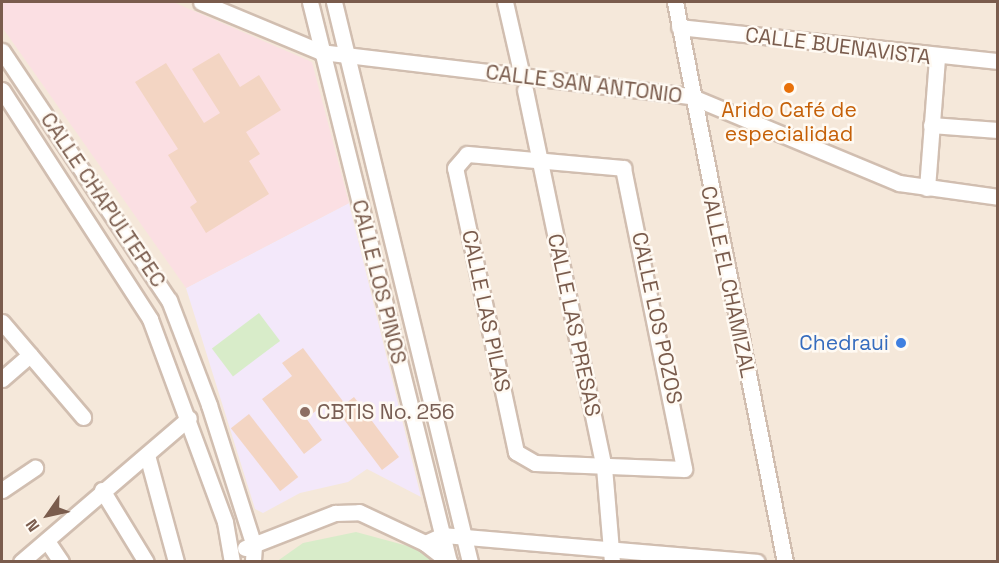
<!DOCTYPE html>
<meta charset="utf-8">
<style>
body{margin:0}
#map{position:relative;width:999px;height:563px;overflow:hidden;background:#fdf6ec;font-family:"Space Grotesk",sans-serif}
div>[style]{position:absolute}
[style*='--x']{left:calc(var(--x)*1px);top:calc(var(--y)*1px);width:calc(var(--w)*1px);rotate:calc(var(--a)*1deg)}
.residential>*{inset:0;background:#f5e8da;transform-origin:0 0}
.education>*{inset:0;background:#f3e8fa}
.medical>*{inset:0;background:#fbdfe3}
.green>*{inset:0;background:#d8ecc9;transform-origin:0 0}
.building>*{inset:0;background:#f3d5c3;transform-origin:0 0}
.roads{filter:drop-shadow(2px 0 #d1beb0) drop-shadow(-2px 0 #d1beb0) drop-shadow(0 2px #d1beb0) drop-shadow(0 -2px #d1beb0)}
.minor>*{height:15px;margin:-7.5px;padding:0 7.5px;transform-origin:7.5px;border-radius:7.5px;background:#fff}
.dots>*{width:16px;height:16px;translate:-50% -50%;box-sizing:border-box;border:3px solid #fffaf3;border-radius:50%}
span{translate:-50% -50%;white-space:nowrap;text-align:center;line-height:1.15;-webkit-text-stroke:5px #fffaf3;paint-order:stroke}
.street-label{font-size:21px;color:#7a5c4d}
.food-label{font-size:21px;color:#c56008}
.shop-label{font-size:21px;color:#366cbe}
.right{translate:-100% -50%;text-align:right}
.education-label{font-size:21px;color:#785e54}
.left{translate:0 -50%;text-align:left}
.frame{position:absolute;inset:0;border:3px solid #7a5c4d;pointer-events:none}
.north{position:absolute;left:18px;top:485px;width:60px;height:60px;-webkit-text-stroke:4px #fffaf3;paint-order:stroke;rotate:236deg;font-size:16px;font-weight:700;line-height:24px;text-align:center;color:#7a5c4d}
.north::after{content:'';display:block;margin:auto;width:21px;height:27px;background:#7a5c4d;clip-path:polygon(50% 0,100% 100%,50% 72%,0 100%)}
</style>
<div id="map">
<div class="residential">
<div style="left:2px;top:2px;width:995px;height:559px"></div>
</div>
<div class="education">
<div style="clip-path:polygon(349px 203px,421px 497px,367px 469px,348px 482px,300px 493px,263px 513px,255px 509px,186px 288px)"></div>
</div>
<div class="medical">
<div style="clip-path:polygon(2px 2px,173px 2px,312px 62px,349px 203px,186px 288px,2px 27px)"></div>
</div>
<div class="green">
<div style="left:259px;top:313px;width:35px;height:59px;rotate:53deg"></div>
<div style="clip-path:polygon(356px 532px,430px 552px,432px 561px,276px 562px,303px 543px)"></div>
</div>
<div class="building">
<div style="clip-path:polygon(219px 53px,240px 87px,259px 75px,281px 110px,246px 132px,260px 154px,249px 161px,269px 194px,206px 233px,190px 207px,197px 202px,168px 155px,178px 149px,135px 82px,166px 63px,204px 123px,220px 113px,192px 69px)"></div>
<div style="clip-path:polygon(303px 348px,345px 404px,354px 397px,399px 457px,382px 470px,330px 401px,306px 418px,322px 440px,304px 454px,262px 399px,292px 376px,282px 363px)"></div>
<div style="left:249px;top:414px;width:80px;height:23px;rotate:52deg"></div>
</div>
<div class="roads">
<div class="minor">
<div style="--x:201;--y:2;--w:130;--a:22.6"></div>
<div style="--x:321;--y:52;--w:372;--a:6.8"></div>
<div style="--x:690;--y:96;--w:226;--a:22.6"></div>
<div style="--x:899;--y:183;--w:100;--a:8"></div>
<div style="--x:310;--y:2;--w:577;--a:76.06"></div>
<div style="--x:334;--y:2;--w:576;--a:76.35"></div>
<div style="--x:505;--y:2;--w:76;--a:77.1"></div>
<div style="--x:675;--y:2;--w:571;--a:78.89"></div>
<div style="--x:679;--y:27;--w:321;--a:6.1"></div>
<div style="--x:2;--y:51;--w:300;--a:56.2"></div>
<div style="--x:169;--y:300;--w:112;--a:69.1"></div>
<div style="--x:209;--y:405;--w:148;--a:72.3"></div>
<div style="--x:254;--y:546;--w:16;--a:94"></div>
<div style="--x:2;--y:90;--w:273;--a:57.1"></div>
<div style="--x:150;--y:319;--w:216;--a:69.7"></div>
<div style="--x:225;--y:522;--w:41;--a:80.1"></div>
<div style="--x:525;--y:90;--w:385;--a:78.2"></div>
<div style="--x:604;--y:467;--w:95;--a:85.2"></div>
<div style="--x:931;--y:125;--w:67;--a:4.3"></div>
<div style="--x:467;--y:154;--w:157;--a:5.1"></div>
<div style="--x:623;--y:168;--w:307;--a:78.5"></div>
<div style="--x:684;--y:469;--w:149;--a:-177.7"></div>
<div style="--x:535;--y:463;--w:22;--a:-150"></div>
<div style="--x:516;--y:452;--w:290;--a:-102.1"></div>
<div style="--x:455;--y:168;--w:18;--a:-49"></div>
<div style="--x:927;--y:188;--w:130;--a:-85.6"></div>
<div style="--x:2;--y:322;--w:125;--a:49.5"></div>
<div style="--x:2;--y:379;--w:37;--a:-41"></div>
<div style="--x:147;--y:455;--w:111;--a:74.8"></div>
<div style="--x:2;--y:490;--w:40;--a:-34"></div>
<div style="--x:102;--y:490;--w:84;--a:58.6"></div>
<div style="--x:47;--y:541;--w:25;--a:56"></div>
<div style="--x:425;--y:543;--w:20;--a:-24"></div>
<div style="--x:443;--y:535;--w:315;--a:4.9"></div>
<div style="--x:245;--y:548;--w:97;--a:-21.3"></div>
<div style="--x:335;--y:513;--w:24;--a:-2"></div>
<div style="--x:359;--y:512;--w:73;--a:25.2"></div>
<div style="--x:425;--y:543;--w:31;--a:38"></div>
<div style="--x:21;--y:562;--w:221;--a:-40.6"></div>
</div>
</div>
<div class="dots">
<div style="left:789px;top:88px;background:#e8710a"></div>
<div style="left:901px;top:343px;background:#3f7fe0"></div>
<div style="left:305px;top:412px;background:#8d6e63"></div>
</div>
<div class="street-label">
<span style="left:838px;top:46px;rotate:7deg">CALLE BUENAVISTA</span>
<span style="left:584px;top:84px;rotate:7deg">CALLE SAN ANTONIO</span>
<span style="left:103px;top:200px;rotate:56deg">CALLE CHAPULTEPEC</span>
<span style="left:379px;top:282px;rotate:76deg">CALLE LOS PINOS</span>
<span style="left:728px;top:282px;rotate:78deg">CALLE EL CHAMIZAL</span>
<span style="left:486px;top:311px;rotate:78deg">CALLE LAS PILAS</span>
<span style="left:657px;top:318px;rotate:78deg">CALLE LOS POZOS</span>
<span style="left:574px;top:325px;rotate:78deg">CALLE LAS PRESAS</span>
</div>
<div class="food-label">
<span style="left:789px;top:122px">Arido Café de<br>especialidad</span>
</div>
<div class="shop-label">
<span class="right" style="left:889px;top:343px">Chedraui</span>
</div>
<div class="education-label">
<span class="left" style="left:317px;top:412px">CBTIS No. 256</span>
</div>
<div class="frame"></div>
<div class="north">N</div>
</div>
